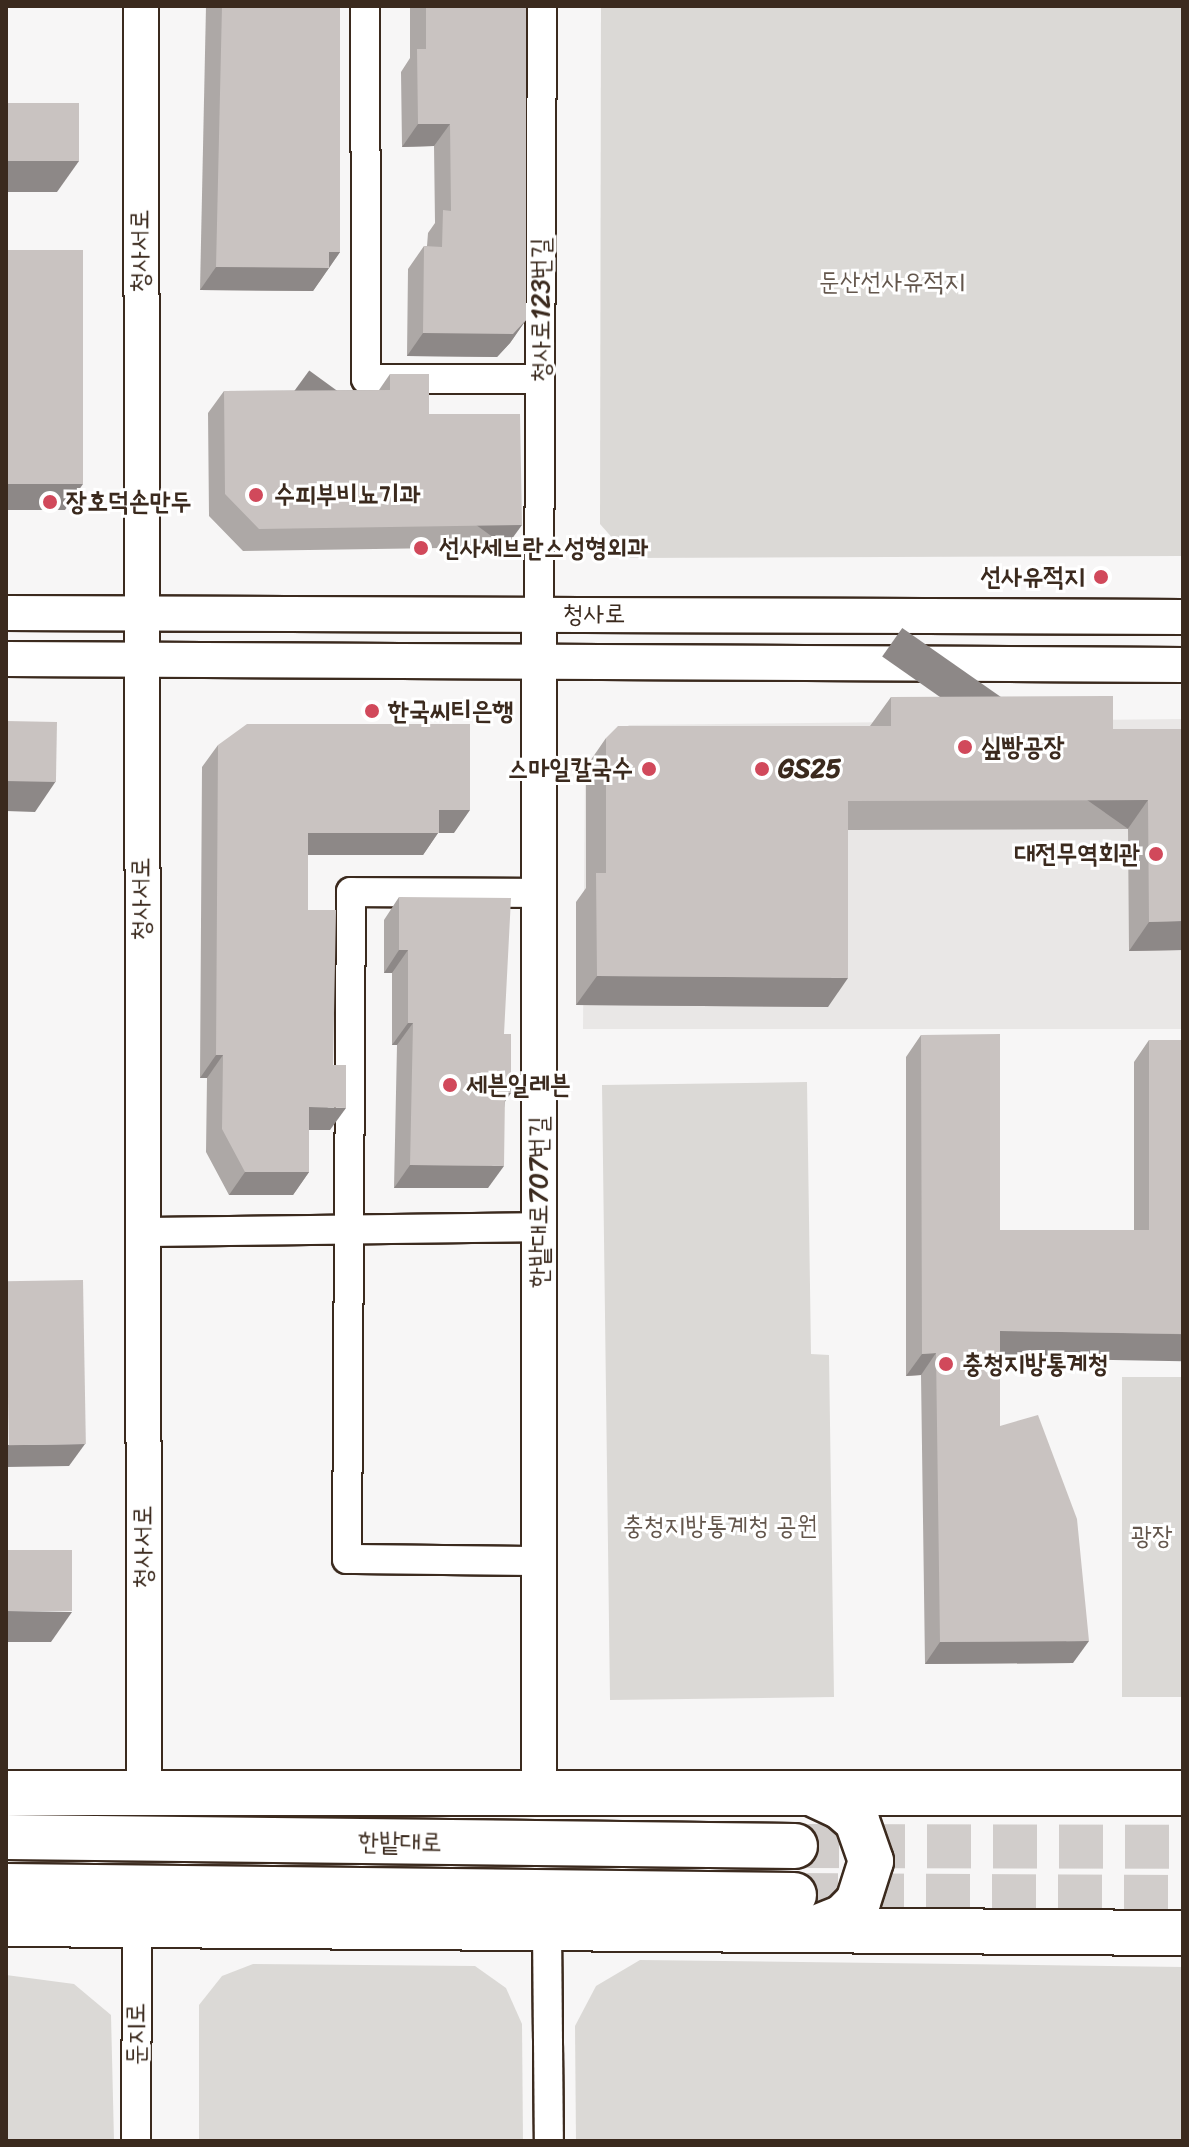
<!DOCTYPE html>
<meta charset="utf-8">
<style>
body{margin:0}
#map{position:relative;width:1189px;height:2147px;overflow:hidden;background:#f7f6f6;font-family:Sriracha,"Poor Story",sans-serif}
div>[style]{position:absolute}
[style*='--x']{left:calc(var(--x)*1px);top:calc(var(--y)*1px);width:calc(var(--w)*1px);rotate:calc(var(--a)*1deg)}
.built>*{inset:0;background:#e9e7e6}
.green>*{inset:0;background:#dbd9d6;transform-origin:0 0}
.primary-tunnel>*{height:44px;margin-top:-22px;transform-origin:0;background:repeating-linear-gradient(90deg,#d1cdcb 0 44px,transparent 0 66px)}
.roads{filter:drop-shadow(2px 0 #3b2a1e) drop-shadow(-2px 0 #3b2a1e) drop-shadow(0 2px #3b2a1e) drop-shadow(0 -2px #3b2a1e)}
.minor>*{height:28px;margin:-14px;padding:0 14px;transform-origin:14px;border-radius:14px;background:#fff}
.tertiary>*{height:34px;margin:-17px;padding:0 17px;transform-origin:17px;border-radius:17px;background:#fff}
.primary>*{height:44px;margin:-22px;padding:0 22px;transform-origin:22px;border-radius:22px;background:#fff}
.wall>*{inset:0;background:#ada8a6}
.shaded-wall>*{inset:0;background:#8d8887;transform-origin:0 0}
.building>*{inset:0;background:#c9c3c1;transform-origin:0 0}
.dots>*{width:22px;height:22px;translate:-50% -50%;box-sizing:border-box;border:4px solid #fff;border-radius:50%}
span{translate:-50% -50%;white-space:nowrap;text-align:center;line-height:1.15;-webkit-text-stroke:6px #fff;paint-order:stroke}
.street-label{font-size:26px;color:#3b2a1e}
.park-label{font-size:26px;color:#63564c}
.poi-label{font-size:26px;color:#3b2a1e;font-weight:700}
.left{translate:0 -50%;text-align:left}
.right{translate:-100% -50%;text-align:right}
.frame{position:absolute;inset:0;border:8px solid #3b2a1e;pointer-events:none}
</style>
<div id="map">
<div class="built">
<div style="clip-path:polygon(1183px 719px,1183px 1029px,583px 1029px,585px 776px,592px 758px,629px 725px)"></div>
</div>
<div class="green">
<div style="clip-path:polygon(601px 6px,1183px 6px,1183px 556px,630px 558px,600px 524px)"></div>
<div style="clip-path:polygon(807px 1082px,811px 1354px,829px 1355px,834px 1697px,610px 1700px,602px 1085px)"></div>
<div style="left:1122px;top:1377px;width:61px;height:320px"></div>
<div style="clip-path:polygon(640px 1960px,1183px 1967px,1183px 2141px,576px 2141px,575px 2026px,596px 1986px)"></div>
<div style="clip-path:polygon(253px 1964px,475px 1966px,506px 1988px,522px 2024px,523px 2141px,199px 2141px,199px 2005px,222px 1976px)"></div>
<div style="clip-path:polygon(6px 1975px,74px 1984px,111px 2015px,114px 2141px,6px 2141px)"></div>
</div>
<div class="primary-tunnel">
<div style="--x:795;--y:1846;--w:388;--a:0.1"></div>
<div style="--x:794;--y:1895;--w:389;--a:0.3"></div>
</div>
<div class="roads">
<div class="minor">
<div style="--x:365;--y:6;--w:373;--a:89.8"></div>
<div style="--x:366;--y:379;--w:174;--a:0"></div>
<div style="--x:539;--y:614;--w:608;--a:-89.72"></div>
<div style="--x:142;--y:1232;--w:397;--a:-0.7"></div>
<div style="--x:539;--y:1561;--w:192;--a:-179.4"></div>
<div style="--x:347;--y:1559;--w:667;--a:-89.66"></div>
<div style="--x:351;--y:892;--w:188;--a:0.3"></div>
<div style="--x:547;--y:1927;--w:214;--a:89.5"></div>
<div style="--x:136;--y:2141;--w:214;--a:-89.7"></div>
</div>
<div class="tertiary">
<div style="--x:141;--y:6;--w:1787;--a:89.9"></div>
<div style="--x:6;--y:613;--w:1177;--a:0.19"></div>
<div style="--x:6;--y:659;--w:1177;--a:0.29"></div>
<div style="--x:539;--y:1790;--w:1176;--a:-90"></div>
</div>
<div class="primary">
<div style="--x:6;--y:1793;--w:1177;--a:0"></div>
<div style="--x:6;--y:1837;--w:789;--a:0.65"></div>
<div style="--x:6;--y:1886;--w:788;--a:0.65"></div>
<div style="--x:6;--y:1924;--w:1177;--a:0.44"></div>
<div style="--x:811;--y:1930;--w:35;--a:-22"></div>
<div style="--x:843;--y:1917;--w:21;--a:-45"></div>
<div style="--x:858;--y:1902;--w:43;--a:-72.4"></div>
<div style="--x:871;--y:1861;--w:42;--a:-109.3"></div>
<div style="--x:857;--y:1821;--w:21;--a:-139"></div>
<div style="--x:841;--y:1807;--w:33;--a:-155"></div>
</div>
</div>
<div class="wall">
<div style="clip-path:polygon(206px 6px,340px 6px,340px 252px,313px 291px,200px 290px)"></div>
<div style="clip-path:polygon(410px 6px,526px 6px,526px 320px,510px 343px,497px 357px,407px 356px,408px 269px,424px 246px,427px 246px,428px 233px,435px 223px,434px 146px,402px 147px,401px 72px,410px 58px)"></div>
<div style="clip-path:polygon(390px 374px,429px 414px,506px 547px,243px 551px,209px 516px,208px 413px,224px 391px,379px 390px)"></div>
<div style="clip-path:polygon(891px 697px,1113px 729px,1183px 729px,1183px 950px,1129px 951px,1128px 829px,848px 830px,828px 1007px,576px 1005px,576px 902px,586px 888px,586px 767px,606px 738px,870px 726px)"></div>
<div style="clip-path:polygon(218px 745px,454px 833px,438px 833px,423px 855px,308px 855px,308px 910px,330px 1130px,309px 1130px,309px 1172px,293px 1195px,229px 1195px,206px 1152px,207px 1078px,200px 1078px,202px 767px)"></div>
<div style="clip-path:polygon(399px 897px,504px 1034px,505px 1103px,488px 1188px,394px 1188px,397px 1045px,392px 1045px,392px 973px,384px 973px,384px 920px)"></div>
<div style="clip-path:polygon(921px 1035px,1000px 1230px,1134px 1230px,1134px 1062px,1149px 1040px,1183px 1040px,1183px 1357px,1000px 1354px,1000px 1426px,1073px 1663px,925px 1664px,921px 1375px,906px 1376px,906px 1057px)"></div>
</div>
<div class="shaded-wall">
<div style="clip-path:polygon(418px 124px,450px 124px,434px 146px,402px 147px)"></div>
<div style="clip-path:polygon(6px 161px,79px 161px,57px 192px,6px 192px)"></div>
<div style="clip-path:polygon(329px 252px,340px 252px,313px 291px,200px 290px,216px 267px)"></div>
<div style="clip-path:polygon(526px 320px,510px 343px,497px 357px,407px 356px,423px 333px)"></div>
<div style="clip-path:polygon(6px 484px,83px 484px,65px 510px,6px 510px)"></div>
<div style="left:522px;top:525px;width:27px;height:263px;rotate:126deg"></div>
<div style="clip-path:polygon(6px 781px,56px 781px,35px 812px,6px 811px)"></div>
<div style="left:1148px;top:800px;width:35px;height:300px;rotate:125deg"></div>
<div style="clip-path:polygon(439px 810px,470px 810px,454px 833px,438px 833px,423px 855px,292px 855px,308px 833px)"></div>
<div style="clip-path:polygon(1183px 921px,1183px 950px,1129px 951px,1149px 922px)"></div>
<div style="clip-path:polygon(399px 950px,408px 950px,392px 973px,384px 973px)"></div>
<div style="clip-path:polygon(597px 976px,848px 978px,828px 1007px,576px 1005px)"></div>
<div style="clip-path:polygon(408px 1023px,413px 1023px,397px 1045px,392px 1045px)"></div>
<div style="clip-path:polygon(216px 1055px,223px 1055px,207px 1078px,200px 1078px)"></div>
<div style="clip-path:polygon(505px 1093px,511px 1093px,495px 1116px)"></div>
<div style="clip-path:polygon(309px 1107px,346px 1108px,330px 1130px,293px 1130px)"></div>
<div style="clip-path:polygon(410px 1165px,504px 1166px,488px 1188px,394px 1188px)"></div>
<div style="clip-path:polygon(245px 1172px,309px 1172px,293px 1195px,229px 1195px)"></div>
<div style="left:1000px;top:1331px;width:183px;height:27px;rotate:1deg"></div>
<div style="clip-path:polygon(936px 1353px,921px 1375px,906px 1376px,922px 1354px)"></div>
<div style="clip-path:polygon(85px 1444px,69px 1466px,6px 1467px,6px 1445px)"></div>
<div style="clip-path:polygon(6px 1611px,72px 1612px,51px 1642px,6px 1642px)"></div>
<div style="clip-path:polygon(1089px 1641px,1073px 1663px,925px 1664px,940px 1642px)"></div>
</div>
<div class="building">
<div style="clip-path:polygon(222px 6px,340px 6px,340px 252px,329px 252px,329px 268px,216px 267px)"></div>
<div style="clip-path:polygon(426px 6px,526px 6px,526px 320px,513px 334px,423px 333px,424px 246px,442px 247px,443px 210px,451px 211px,450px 124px,418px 124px,417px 49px,426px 49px)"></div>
<div style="left:6px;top:103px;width:73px;height:58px"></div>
<div style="left:6px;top:250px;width:77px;height:234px"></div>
<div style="clip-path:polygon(390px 374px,429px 374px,429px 414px,520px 414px,522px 525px,259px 529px,225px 494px,224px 391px,390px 390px)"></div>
<div style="clip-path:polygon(1113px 696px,1113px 729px,1183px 729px,1183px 921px,1149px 922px,1148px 800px,848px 801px,848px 978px,597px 976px,596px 873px,606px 873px,606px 738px,618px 726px,891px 726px,891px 697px)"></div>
<div style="left:6px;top:721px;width:51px;height:60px;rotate:1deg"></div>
<div style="clip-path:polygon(247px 724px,470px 724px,470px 810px,439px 810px,439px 833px,308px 833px,308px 910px,336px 910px,333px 1065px,346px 1065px,346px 1108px,309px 1107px,309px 1172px,245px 1172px,222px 1129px,223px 1055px,216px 1055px,218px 745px)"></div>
<div style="clip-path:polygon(399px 897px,511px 898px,504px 1034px,511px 1034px,511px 1093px,505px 1093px,504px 1166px,410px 1165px,413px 1023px,408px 1023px,408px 950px,399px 950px)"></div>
<div style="clip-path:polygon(1000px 1034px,1000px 1230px,1149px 1230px,1149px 1040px,1183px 1040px,1183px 1334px,1000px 1331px,1000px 1426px,1038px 1415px,1077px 1519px,1089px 1641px,940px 1642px,936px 1353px,922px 1354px,921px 1035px)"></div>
<div style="left:83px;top:1280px;width:164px;height:77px;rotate:89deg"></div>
<div style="left:6px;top:1550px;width:66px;height:61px"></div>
</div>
<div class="dots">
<div style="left:256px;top:495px;background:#d1495b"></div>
<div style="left:50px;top:502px;background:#d1495b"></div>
<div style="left:421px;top:548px;background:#d1495b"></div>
<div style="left:1101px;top:577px;background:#d1495b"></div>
<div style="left:372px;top:711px;background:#d1495b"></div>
<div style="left:965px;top:747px;background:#d1495b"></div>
<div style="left:649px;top:769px;background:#d1495b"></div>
<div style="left:762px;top:769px;background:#d1495b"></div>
<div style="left:1156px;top:854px;background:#d1495b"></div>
<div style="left:450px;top:1085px;background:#d1495b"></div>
<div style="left:946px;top:1364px;background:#d1495b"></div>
</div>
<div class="street-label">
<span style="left:140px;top:251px;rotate:-90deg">청사서로</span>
<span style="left:541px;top:310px;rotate:-90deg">청사로123번길</span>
<span style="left:594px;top:614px">청사로</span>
<span style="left:141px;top:899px;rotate:-90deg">청사서로</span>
<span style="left:539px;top:1202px;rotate:-90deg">한밭대로707번길</span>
<span style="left:143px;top:1547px;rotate:-90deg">청사서로</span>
<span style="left:400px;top:1842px;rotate:1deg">한밭대로</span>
<span style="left:136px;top:2034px;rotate:-90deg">둔지로</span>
</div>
<div class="park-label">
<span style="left:892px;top:282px">둔산선사유적지</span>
<span style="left:720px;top:1526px">충청지방통계청 공원</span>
<span style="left:1152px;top:1536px">광장</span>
</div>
<div class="poi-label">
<span class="left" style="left:274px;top:495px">수피부비뇨기과</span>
<span class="left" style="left:66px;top:502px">장호덕손만두</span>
<span class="left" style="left:439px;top:548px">선사세브란스성형외과</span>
<span class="right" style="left:1085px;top:577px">선사유적지</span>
<span class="left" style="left:388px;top:711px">한국씨티은행</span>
<span class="left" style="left:981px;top:747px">싶빵공장</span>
<span class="right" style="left:633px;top:769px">스마일칼국수</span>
<span class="left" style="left:778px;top:769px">GS25</span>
<span class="right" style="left:1140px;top:854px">대전무역회관</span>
<span class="left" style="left:466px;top:1085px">세븐일레븐</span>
<span class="left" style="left:962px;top:1364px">충청지방통계청</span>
</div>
<div class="frame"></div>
</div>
